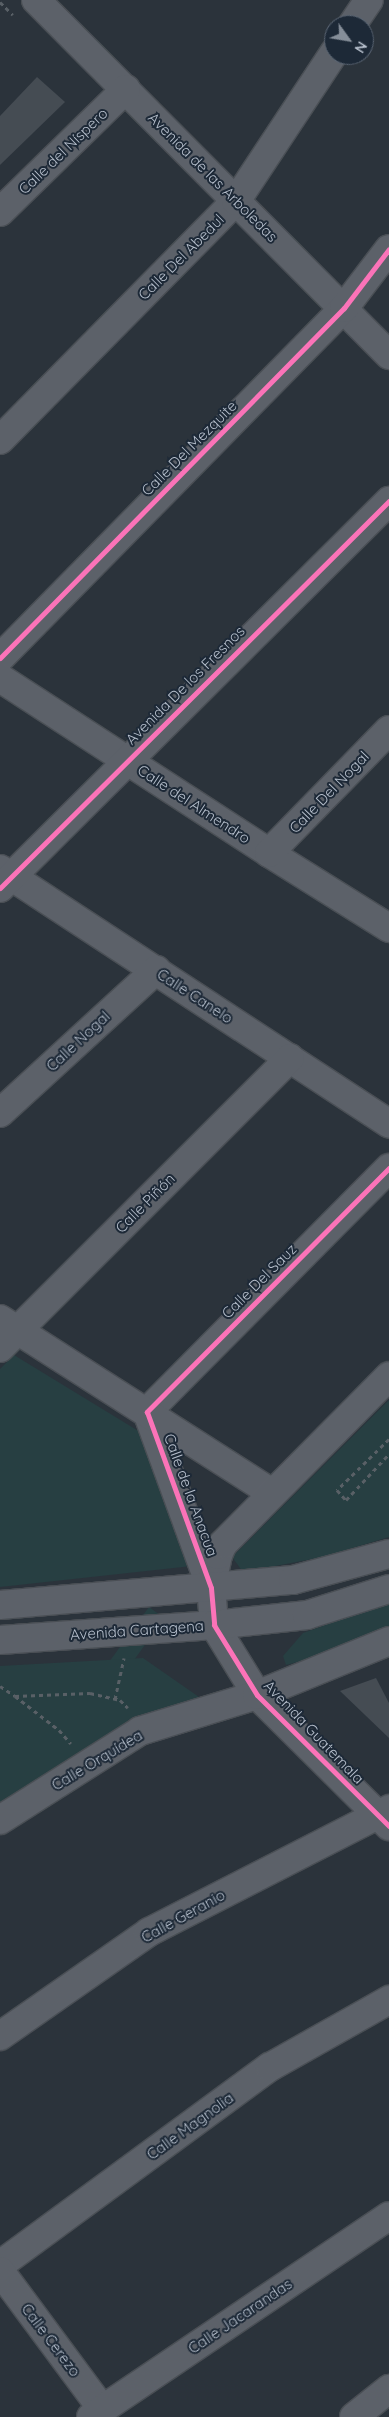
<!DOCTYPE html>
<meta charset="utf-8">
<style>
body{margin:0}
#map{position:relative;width:389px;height:2417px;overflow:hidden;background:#2b333b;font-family:Quicksand,sans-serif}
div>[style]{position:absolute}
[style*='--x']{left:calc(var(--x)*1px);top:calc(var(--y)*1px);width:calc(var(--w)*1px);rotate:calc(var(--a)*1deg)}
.green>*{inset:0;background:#273f42;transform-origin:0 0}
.building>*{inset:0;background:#454c53}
.path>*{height:3px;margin-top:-1.5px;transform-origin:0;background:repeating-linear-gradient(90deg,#596066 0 4px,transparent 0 8px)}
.roads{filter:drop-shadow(1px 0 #4a4f55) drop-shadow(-1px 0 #4a4f55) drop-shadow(0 1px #4a4f55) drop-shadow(0 -1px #4a4f55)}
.minor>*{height:28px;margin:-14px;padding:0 14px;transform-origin:14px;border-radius:14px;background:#5c6169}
.cycleway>*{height:5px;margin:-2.5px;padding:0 2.5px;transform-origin:2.5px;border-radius:2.5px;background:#fb73b8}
span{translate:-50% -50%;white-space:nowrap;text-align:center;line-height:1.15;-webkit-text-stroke:4px #1d2937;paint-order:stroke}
.street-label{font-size:15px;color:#b6bfcc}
.north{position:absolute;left:324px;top:15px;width:50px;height:50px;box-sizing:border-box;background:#1d2937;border:1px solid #5a6573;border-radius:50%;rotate:122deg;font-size:14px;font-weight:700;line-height:20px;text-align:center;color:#b6bfcc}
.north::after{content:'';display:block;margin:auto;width:18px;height:22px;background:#858e99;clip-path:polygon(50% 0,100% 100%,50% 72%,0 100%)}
</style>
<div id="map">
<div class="green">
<div style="clip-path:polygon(14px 1355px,145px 1435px,192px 1566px,0 1587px,0 1369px)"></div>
<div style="clip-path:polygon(389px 1400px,389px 1537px,323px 1557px,243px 1572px,232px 1557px)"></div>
<div style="clip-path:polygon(389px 1602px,389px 1630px,336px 1652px,286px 1665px,283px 1656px,303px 1633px)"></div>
<div style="left:149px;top:1607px;width:19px;height:150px;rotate:36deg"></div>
<div style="clip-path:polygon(143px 1658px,199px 1697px,136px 1720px,0 1808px,0 1666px)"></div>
</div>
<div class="building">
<div style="clip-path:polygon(37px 77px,65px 102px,0 165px,0 116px)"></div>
<div style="clip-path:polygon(376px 1678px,389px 1703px,389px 1738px,340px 1691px)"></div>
</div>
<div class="path">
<div style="--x:0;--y:2;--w:18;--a:45"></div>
<div style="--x:389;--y:1439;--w:73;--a:135.6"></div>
<div style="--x:337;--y:1490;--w:13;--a:48"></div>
<div style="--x:346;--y:1500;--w:63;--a:-46.9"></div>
<div style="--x:0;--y:1686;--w:18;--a:34"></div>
<div style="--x:15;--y:1696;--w:75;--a:-2.3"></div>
<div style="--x:90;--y:1693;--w:31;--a:13"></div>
<div style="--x:120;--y:1700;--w:11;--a:45"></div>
<div style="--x:15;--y:1696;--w:56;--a:37.7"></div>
<div style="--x:59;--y:1730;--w:18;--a:49"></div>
<div style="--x:115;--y:1699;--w:42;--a:-77.6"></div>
</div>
<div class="roads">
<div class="minor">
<div style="--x:36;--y:0;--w:501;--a:45.16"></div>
<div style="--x:352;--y:25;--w:30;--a:-56"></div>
<div style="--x:0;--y:212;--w:176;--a:-44.3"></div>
<div style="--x:0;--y:440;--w:336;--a:-45.4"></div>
<div style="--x:236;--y:201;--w:178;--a:-56.5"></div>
<div style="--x:0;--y:658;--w:491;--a:-45.5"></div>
<div style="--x:344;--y:308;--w:74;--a:-52.7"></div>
<div style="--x:0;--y:678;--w:321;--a:33"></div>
<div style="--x:269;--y:853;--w:142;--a:32"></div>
<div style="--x:269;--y:853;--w:172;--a:-45.7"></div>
<div style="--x:0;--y:869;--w:465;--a:33.2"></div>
<div style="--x:0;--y:888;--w:549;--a:-44.85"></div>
<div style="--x:0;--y:1113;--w:212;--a:-42.5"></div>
<div style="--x:389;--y:1168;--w:344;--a:134.8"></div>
<div style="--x:147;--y:1412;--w:187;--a:70"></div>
<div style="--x:211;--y:1588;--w:37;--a:85"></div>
<div style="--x:214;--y:1625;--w:82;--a:58.4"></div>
<div style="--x:257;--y:1695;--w:186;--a:44.8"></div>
<div style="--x:0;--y:1319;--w:323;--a:32.6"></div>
<div style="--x:0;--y:1348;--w:410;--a:-45"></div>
<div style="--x:211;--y:1588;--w:34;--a:-78"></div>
<div style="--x:218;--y:1555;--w:12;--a:-66"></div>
<div style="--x:223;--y:1544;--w:236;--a:-45.3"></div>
<div style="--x:0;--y:1605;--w:294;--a:-4.9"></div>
<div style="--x:293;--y:1580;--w:99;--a:-15.2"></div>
<div style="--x:0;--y:1640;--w:215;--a:-4"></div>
<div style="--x:214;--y:1625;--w:94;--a:-6.1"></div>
<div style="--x:307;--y:1615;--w:86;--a:-17.6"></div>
<div style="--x:0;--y:1820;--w:166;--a:-32.4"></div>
<div style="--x:140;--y:1731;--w:122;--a:-17.1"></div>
<div style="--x:257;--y:1695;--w:143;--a:-22.2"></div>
<div style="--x:0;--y:2036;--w:182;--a:-34.9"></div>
<div style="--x:149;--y:1932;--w:270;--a:-27.1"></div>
<div style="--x:0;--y:2265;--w:335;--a:-36.3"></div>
<div style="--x:270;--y:2067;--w:137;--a:-29.4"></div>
<div style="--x:0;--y:2271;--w:172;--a:53.5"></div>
<div style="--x:91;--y:2417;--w:359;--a:-34"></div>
<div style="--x:354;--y:2417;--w:45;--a:-38.7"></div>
</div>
</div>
<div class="cycleway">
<div style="--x:0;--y:658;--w:491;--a:-45.5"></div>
<div style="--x:344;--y:308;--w:74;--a:-52.7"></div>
<div style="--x:0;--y:888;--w:549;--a:-44.85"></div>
<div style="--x:389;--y:1168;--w:344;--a:134.8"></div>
<div style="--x:147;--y:1412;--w:187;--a:70"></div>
<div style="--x:211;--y:1588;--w:37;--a:85"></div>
<div style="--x:214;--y:1625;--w:82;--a:58.4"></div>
<div style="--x:257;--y:1695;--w:186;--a:44.8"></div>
</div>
<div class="street-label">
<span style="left:63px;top:151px;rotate:-44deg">Calle del Níspero</span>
<span style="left:213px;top:177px;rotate:45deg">Avenida de las Arboledas</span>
<span style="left:181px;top:257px;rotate:-45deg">Calle Del Abedul</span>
<span style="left:189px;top:448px;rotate:-45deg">Calle Del Mezquite</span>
<span style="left:185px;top:685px;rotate:-45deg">Avenida De los Fresnos</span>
<span style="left:329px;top:792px;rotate:-46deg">Calle Del Nogal</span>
<span style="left:194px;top:804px;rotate:33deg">Calle del Almendro</span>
<span style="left:195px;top:996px;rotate:33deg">Calle Canelo</span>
<span style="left:78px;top:1041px;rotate:-43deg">Calle Nogal</span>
<span style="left:145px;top:1203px;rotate:-45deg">Calle Piñón</span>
<span style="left:259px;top:1281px;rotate:-45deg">Calle Del Sauz</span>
<span style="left:191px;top:1495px;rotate:70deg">Calle de la Anacua</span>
<span style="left:137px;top:1630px;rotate:-4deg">Avenida Cartagena</span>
<span style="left:314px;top:1732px;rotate:46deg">Avenida Guatemala</span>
<span style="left:97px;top:1760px;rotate:-31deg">Calle Orquídea</span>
<span style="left:183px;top:1916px;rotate:-29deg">Calle Geranio</span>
<span style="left:190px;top:2126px;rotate:-36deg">Calle Magnolia</span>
<span style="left:240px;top:2316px;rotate:-34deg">Calle Jacarandas</span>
<span style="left:51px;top:2340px;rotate:53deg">Calle Cerezo</span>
</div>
<div class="north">N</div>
</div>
